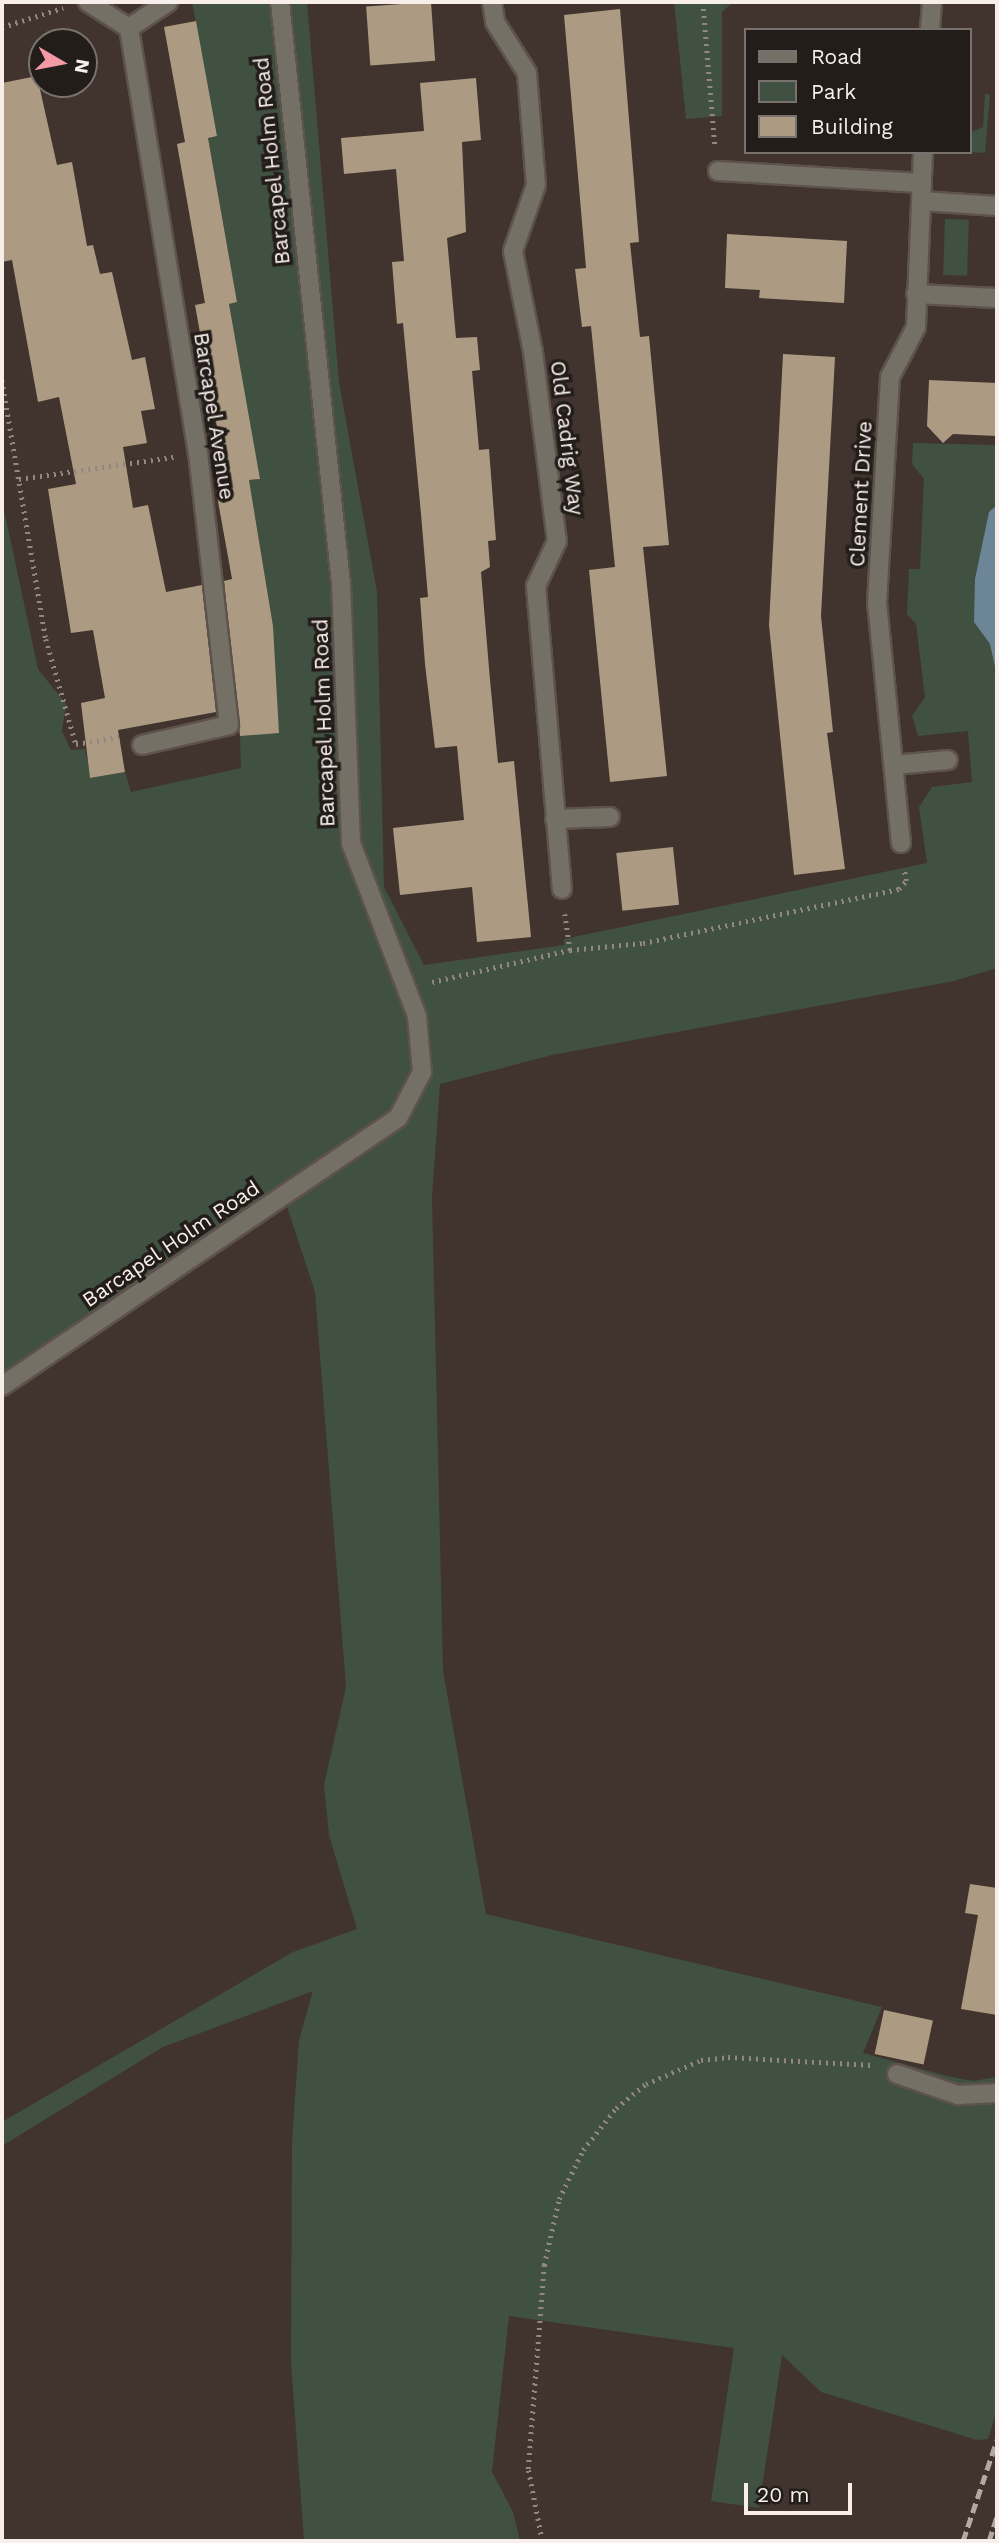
<!DOCTYPE html>
<style>
body{margin:0}
#map{position:relative;width:999px;height:2543px;overflow:hidden;background:#41342e;font-family:"Work Sans",sans-serif}
div>[style]{position:absolute}
[style*='--x']{left:calc(var(--x)*1px);top:calc(var(--y)*1px);width:calc(var(--w)*1px);rotate:calc(var(--a)*1deg)}
.green>*{inset:0;background:#405041;transform-origin:0 0}
.water>*{inset:0;background:#6c8597}
.building>*{inset:0;background:#ac9b82;transform-origin:0 0}
.path>*{height:4.5px;margin-top:-2.25px;transform-origin:0;background:repeating-linear-gradient(90deg,#928782 0 2px,transparent 0 7px)}
.roads{filter:drop-shadow(2px 0 #5e524c) drop-shadow(-2px 0 #5e524c) drop-shadow(0 2px #5e524c) drop-shadow(0 -2px #5e524c)}
.minor>*{height:18px;margin:-9px;padding:0 9px;transform-origin:9px;border-radius:9px;background:#757065}
.rail>*{height:5px;margin-top:-2.5px;transform-origin:0;background:repeating-linear-gradient(90deg,#b3a8a3 0 10px,transparent 0 15px)}
span{translate:-50% -50%;white-space:nowrap;text-align:center;line-height:1.15;-webkit-text-stroke:7px #231d1a;paint-order:stroke}
.street-label{font-size:21px;color:#f8efeb}
.frame{position:absolute;inset:0;border:4px solid #f8efeb;pointer-events:none}
.legend{position:absolute;left:744px;top:28px;width:228px;height:126px;box-sizing:border-box;background:#231d1a;border:2px solid #78716e;margin:0;padding:9px 12px;list-style:none;font-size:21px;color:#f8efeb}
.legend li{display:flex;align-items:center;gap:14px;height:35px}
.legend b{width:35px;border:2px solid #78716e}
.north{position:absolute;left:28px;top:28px;width:70px;height:70px;box-sizing:border-box;background:#231d1a;border:2px solid #78716e;border-radius:50%;rotate:100deg;font-size:19px;font-weight:700;line-height:28px;text-align:center;color:#f8efeb}
.north::after{content:'';display:block;margin:auto;width:24px;height:32px;background:#f49aa5;clip-path:polygon(50% 0,100% 100%,50% 72%,0 100%)}
.scale{position:absolute;left:744px;top:2483px;width:108px;height:32px;box-sizing:border-box;border:4px solid #f8efeb;border-top:0;padding-left:9px;font-size:21px;line-height:24px;white-space:nowrap;color:#f8efeb;-webkit-text-stroke:5px #231d1a;paint-order:stroke}
</style>
<div id="map">
<div class="green">
<div style="clip-path:polygon(192px 2px,307px 2px,339px 382px,377px 592px,384px 887px,424px 965px,564px 945px,564px 939px,927px 863px,919px 807px,932px 787px,972px 782px,968px 731px,918px 736px,912px 716px,925px 697px,916px 624px,907px 614px,909px 569px,920px 569px,924px 479px,912px 464px,913px 443px,997px 445px,997px 968px,954px 981px,552px 1055px,440px 1084px,432px 1198px,443px 1671px,486px 1914px,882px 2007px,863px 2053px,947px 2076px,973px 2081px,997px 2077px,997px 2409px,988px 2439px,977px 2440px,821px 2392px,782px 2355px,759px 2508px,711px 2501px,734px 2348px,509px 2316px,492px 2472px,513px 2512px,520px 2541px,304px 2541px,291px 2362px,292px 2142px,299px 2040px,313px 1991px,163px 2047px,2px 2146px,2px 2122px,293px 1952px,357px 1929px,329px 1835px,324px 1785px,346px 1687px,315px 1292px,280px 1185px,2px 1379px,2px 500px,38px 669px,66px 704px,62px 731px,71px 750px,85px 749px,91px 778px,125px 772px,131px 792px,241px 768px,240px 736px,273px 626px,249px 480px,259px 479px,229px 304px,237px 302px,208px 138px,217px 136px)"></div>
<div style="clip-path:polygon(674px 2px,733px 2px,722px 12px,722px 116px,686px 119px)"></div>
<div style="clip-path:polygon(985px 93px,990px 95px,985px 153px,969px 152px,969px 133px,983px 127px)"></div>
<div style="left:945px;top:219px;width:24px;height:56px;rotate:2deg"></div>
</div>
<div class="water">
<div style="clip-path:polygon(997px 505px,997px 676px,990px 644px,974px 622px,975px 579px,989px 512px)"></div>
</div>
<div class="building">
<div style="left:431px;top:2px;width:59px;height:65px;rotate:86deg"></div>
<div style="clip-path:polygon(620px 9px,639px 242px,630px 243px,640px 337px,649px 336px,669px 545px,643px 547px,667px 776px,610px 782px,589px 570px,615px 567px,591px 326px,582px 327px,575px 269px,586px 268px,564px 15px)"></div>
<div style="clip-path:polygon(196px 21px,217px 136px,208px 138px,237px 302px,229px 304px,260px 479px,249px 480px,273px 626px,279px 733px,240px 736px,224px 581px,232px 579px,214px 479px,226px 477px,195px 305px,205px 303px,177px 144px,185px 142px,164px 27px)"></div>
<div style="clip-path:polygon(37px 76px,57px 165px,72px 162px,87px 246px,93px 245px,100px 274px,112px 272px,132px 360px,145px 357px,155px 409px,141px 411px,147px 443px,123px 447px,133px 508px,148px 505px,166px 592px,202px 585px,216px 712px,118px 730px,125px 772px,90px 778px,81px 703px,105px 698px,93px 630px,71px 633px,48px 489px,76px 484px,59px 397px,38px 402px,12px 260px,2px 262px,2px 83px)"></div>
<div style="clip-path:polygon(476px 78px,481px 140px,462px 142px,466px 232px,447px 238px,456px 338px,477px 337px,480px 370px,472px 371px,477px 426px,479px 450px,489px 449px,496px 540px,488px 541px,490px 567px,481px 572px,490px 680px,498px 763px,514px 761px,531px 937px,477px 942px,472px 887px,400px 895px,393px 828px,464px 820px,457px 746px,435px 748px,425px 664px,420px 598px,428px 597px,421px 514px,403px 323px,397px 324px,392px 262px,404px 261px,396px 169px,344px 174px,341px 138px,424px 131px,420px 83px)"></div>
<div style="clip-path:polygon(727px 234px,847px 241px,844px 303px,759px 298px,760px 290px,725px 288px)"></div>
<div style="clip-path:polygon(783px 354px,835px 357px,821px 616px,833px 732px,827px 733px,845px 869px,794px 875px,769px 625px)"></div>
<div style="clip-path:polygon(929px 380px,997px 383px,997px 436px,953px 434px,943px 443px,927px 426px)"></div>
<div style="left:673px;top:847px;width:58px;height:57px;rotate:84deg"></div>
<div style="clip-path:polygon(970px 1884px,997px 1888px,997px 2015px,961px 2009px,978px 1915px,965px 1913px)"></div>
<div style="left:884px;top:2010px;width:50px;height:45px;rotate:12deg"></div>
</div>
<div class="path">
<div style="--x:703;--y:2;--w:143;--a:85.2"></div>
<div style="--x:2;--y:27;--w:64;--a:-17.3"></div>
<div style="--x:2;--y:380;--w:263;--a:80.4"></div>
<div style="--x:46;--y:639;--w:109;--a:74.1"></div>
<div style="--x:76;--y:744;--w:44;--a:-9.2"></div>
<div style="--x:19;--y:479;--w:156;--a:-8.1"></div>
<div style="--x:565;--y:914;--w:36;--a:82"></div>
<div style="--x:570;--y:950;--w:73;--a:-5.5"></div>
<div style="--x:643;--y:943;--w:262;--a:-11.9"></div>
<div style="--x:899;--y:889;--w:11;--a:-49"></div>
<div style="--x:906;--y:881;--w:13;--a:-99"></div>
<div style="--x:432;--y:982;--w:142;--a:-13.1"></div>
<div style="--x:542;--y:2541;--w:73;--a:-101"></div>
<div style="--x:528;--y:2469;--w:205;--a:-85.5"></div>
<div style="--x:544;--y:2265;--w:68;--a:-77.2"></div>
<div style="--x:559;--y:2199;--w:55;--a:-63.9"></div>
<div style="--x:583;--y:2150;--w:53;--a:-51.8"></div>
<div style="--x:616;--y:2108;--w:38;--a:-39"></div>
<div style="--x:646;--y:2084;--w:60;--a:-23.6"></div>
<div style="--x:701;--y:2060;--w:27;--a:-6"></div>
<div style="--x:728;--y:2057;--w:145;--a:3.2"></div>
</div>
<div class="roads">
<div class="minor">
<div style="--x:88;--y:2;--w:49;--a:32.4"></div>
<div style="--x:492;--y:2;--w:20;--a:81"></div>
<div style="--x:495;--y:22;--w:60;--a:57.9"></div>
<div style="--x:527;--y:73;--w:112;--a:85.4"></div>
<div style="--x:536;--y:185;--w:70;--a:109.2"></div>
<div style="--x:513;--y:251;--w:103;--a:78.8"></div>
<div style="--x:533;--y:352;--w:191;--a:82.8"></div>
<div style="--x:557;--y:541;--w:50;--a:115"></div>
<div style="--x:536;--y:586;--w:304;--a:85.1"></div>
<div style="--x:930;--y:30;--w:28;--a:-86"></div>
<div style="--x:718;--y:171;--w:203;--a:3.4"></div>
<div style="--x:921;--y:201;--w:76;--a:3.8"></div>
<div style="--x:916;--y:294;--w:81;--a:2.8"></div>
<div style="--x:142;--y:745;--w:89;--a:-12.9"></div>
<div style="--x:229;--y:725;--w:273;--a:-96.5"></div>
<div style="--x:198;--y:454;--w:432;--a:-99.2"></div>
<div style="--x:129;--y:28;--w:47;--a:-33.7"></div>
<div style="--x:894;--y:765;--w:54;--a:-5.3"></div>
<div style="--x:555;--y:819;--w:55;--a:-2.1"></div>
<div style="--x:901;--y:843;--w:241;--a:-95.7"></div>
<div style="--x:877;--y:603;--w:226;--a:-86.7"></div>
<div style="--x:890;--y:377;--w:56;--a:-62.5"></div>
<div style="--x:916;--y:327;--w:175;--a:-87.7"></div>
<div style="--x:2;--y:1386;--w:478;--a:-34.1"></div>
<div style="--x:398;--y:1118;--w:52;--a:-62.4"></div>
<div style="--x:422;--y:1072;--w:56;--a:-95.1"></div>
<div style="--x:417;--y:1016;--w:185;--a:-110.9"></div>
<div style="--x:351;--y:843;--w:259;--a:-92.2"></div>
<div style="--x:341;--y:584;--w:585;--a:-95.98"></div>
<div style="--x:897;--y:2074;--w:65;--a:19"></div>
<div style="--x:958;--y:2095;--w:39;--a:-3"></div>
</div>
</div>
<div class="rail">
<div style="--x:963;--y:2541;--w:107;--a:-71.4"></div>
<div style="--x:989;--y:2541;--w:25;--a:-72"></div>
</div>
<div class="street-label">
<span style="left:272px;top:161px;rotate:-96deg">Barcapel Holm Road</span>
<span style="left:214px;top:416px;rotate:81deg">Barcapel Avenue</span>
<span style="left:567px;top:438px;rotate:83deg">Old Cadrig Way</span>
<span style="left:861px;top:494px;rotate:-87deg">Clement Drive</span>
<span style="left:324px;top:723px;rotate:-92deg">Barcapel Holm Road</span>
<span style="left:171px;top:1244px;rotate:-34deg">Barcapel Holm Road</span>
</div>
<div class="frame"></div>
<ul class="legend">
<li><b style="height:9px;background:#757065"></b>Road</li>
<li><b style="height:19px;background:#405041"></b>Park</li>
<li><b style="height:19px;background:#ac9b82"></b>Building</li>
</ul>
<div class="north">N</div>
<div class="scale">20 m</div>
</div>
